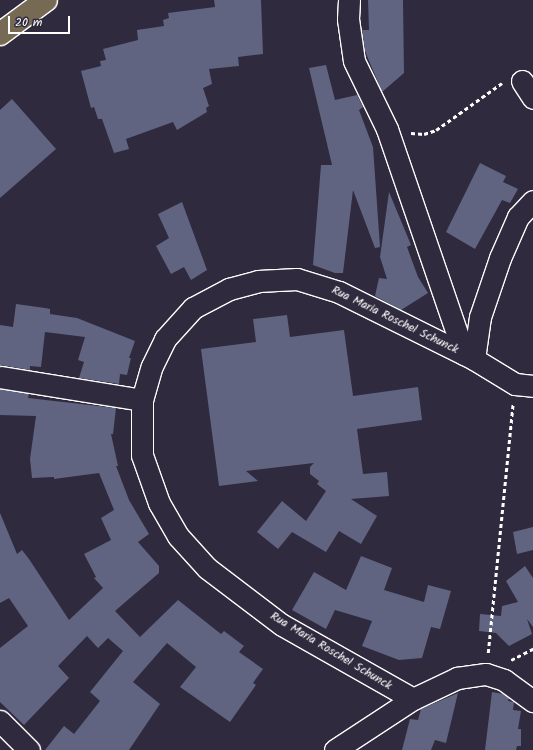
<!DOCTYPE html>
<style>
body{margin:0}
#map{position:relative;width:533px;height:750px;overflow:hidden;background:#2f2a3d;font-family:Kalam,sans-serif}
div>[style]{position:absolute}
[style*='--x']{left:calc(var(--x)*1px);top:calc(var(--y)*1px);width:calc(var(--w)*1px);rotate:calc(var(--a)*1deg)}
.building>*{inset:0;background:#606481}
.path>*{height:2.5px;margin-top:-1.25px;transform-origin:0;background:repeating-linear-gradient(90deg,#fff 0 4px,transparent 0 7px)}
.roads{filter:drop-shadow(1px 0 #fff) drop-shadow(-1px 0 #fff) drop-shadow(0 1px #fff) drop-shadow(0 -1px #fff)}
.minor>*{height:21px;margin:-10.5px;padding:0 10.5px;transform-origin:10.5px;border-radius:10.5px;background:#2f2a3d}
.major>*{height:22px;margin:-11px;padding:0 11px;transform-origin:11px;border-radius:11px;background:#776a54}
span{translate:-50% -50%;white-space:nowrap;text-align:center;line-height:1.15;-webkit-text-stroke:3px #2f2a3d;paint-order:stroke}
.street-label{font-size:12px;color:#fff}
.scale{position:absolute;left:8px;top:16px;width:62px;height:18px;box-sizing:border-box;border:2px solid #fff;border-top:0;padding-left:5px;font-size:12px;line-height:14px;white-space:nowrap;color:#fff;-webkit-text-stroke:3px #2f2a3d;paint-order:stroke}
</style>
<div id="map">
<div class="building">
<div style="clip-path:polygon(214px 0,261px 0,263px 54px,238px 57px,239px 66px,209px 69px,212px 84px,203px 88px,209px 106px,206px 108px,207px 112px,177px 130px,173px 122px,126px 139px,129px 149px,114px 153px,102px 119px,98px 119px,94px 107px,91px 108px,81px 71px,101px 66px,100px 61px,106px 60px,103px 49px,138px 40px,137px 30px,164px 26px,163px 20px,169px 18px,168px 13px,215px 7px)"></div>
<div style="clip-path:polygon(368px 0,403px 0,404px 73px,382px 92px,365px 51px,362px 30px,369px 30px)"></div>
<div style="clip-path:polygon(326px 65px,335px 100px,357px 95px,363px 107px,359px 110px,373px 147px,380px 247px,375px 248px,353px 190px,343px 273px,335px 273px,313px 265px,321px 165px,332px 165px,309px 68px)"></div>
<div style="clip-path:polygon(12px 99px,56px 149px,0 198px,0 110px)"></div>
<div style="clip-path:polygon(480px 163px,506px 176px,503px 182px,518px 189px,510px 203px,502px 200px,475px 249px,446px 232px)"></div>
<div style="clip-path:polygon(389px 192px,411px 245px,407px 247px,418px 277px,428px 293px,401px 310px,375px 296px,379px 278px,387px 279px,380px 257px)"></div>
<div style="clip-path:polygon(182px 202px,207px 270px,191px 280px,184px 267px,171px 274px,156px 246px,169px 238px,158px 214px)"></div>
<div style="clip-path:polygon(16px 304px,45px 308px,50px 309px,50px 314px,77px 318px,135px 341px,129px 358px,131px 358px,127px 375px,120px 374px,119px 384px,79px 378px,84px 362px,78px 360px,85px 337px,45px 332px,41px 367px,30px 366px,30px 370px,0 365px,0 325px,13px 327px)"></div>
<div style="clip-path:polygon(287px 315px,290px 337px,344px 330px,353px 396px,418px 387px,422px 420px,357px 429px,363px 474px,387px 472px,389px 496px,351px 499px,377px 516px,361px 544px,339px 531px,326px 552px,292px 532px,278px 549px,257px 532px,282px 501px,306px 521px,326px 491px,317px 484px,319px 481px,310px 474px,310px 467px,314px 463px,246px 471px,258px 481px,219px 486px,201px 349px,256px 342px,253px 319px)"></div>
<div style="clip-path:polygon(0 389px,29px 394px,28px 398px,116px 408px,113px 434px,111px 434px,118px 466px,116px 466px,129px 500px,149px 534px,138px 542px,159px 566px,159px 573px,115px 611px,140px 637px,178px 600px,221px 634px,224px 631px,244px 646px,239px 652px,263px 669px,253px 683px,256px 685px,230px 722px,180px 687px,196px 667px,167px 643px,133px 682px,160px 704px,129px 750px,45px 750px,64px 726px,74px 734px,100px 701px,90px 692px,123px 651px,108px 638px,98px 648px,87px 636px,58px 666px,69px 678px,24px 725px,0 702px,0 648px,28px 626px,9px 598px,0 603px,0 513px,17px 554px,22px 550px,29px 559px,69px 620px,103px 588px,94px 578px,96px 577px,84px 554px,111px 540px,101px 518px,114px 510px,99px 473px,54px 479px,54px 477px,32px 478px,30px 459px,36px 416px,0 415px)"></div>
<div style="clip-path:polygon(533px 527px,533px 550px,517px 554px,513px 532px)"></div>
<div style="clip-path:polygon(361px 556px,392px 568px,384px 590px,424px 602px,428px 585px,451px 591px,440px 629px,431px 627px,422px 658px,399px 660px,362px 646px,372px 621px,335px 610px,326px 629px,292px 610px,314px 572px,346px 590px)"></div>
<div style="clip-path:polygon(525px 566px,533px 578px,533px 627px,527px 619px,532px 634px,509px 646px,496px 633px,479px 631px,480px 614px,501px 616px,502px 606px,518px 602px,506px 581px)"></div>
<div style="clip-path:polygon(492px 692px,503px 694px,509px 698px,508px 701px,514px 702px,513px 710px,521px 711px,518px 729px,521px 729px,521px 746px,517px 746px,516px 750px,485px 750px)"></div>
<div style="clip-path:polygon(458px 693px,446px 743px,435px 740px,431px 750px,402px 750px,410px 719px,418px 720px,421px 709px)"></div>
</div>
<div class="path">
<div style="--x:411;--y:133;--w:13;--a:4"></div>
<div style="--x:424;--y:134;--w:13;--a:-18"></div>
<div style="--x:436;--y:130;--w:81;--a:-35.5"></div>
<div style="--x:488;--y:653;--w:250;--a:-84.3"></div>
<div style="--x:511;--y:660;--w:25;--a:-27"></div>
</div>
<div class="roads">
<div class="minor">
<div style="--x:349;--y:0;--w:19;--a:93"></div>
<div style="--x:348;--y:19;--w:42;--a:81.9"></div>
<div style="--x:354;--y:61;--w:76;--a:64.1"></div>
<div style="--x:387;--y:129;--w:238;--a:71.1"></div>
<div style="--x:522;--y:81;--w:20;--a:57"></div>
<div style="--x:474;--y:359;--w:42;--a:-81.9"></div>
<div style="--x:480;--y:317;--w:62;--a:-71.3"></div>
<div style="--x:500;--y:258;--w:45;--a:-66.3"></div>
<div style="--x:518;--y:217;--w:22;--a:-47"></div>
<div style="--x:0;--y:377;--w:144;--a:9.2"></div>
<div style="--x:413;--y:699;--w:150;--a:-150.5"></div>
<div style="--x:282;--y:625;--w:94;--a:-142.8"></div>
<div style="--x:207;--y:568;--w:43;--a:-132.2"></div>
<div style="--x:178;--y:536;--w:38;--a:-120"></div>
<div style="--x:159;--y:503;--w:51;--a:-109.5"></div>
<div style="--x:142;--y:455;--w:55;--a:-90"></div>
<div style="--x:142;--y:400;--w:35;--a:-74"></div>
<div style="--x:152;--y:366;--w:30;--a:-64"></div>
<div style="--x:165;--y:339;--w:42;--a:-47.9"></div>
<div style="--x:193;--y:308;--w:41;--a:-27.8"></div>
<div style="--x:229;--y:289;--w:30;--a:-15"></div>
<div style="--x:258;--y:281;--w:39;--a:-3"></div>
<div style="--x:297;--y:279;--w:44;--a:17.2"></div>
<div style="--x:339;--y:292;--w:151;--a:26.4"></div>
<div style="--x:474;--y:359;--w:48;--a:31.4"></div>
<div style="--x:515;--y:384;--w:18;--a:6"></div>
<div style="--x:0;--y:721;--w:41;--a:45"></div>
<div style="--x:335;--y:750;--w:93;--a:-33.2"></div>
<div style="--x:413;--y:699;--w:49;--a:-25.5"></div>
<div style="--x:457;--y:678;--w:29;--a:-8"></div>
<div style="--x:486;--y:674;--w:19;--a:18"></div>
<div style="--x:504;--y:680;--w:36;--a:36"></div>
</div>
<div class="major">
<div style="--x:0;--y:34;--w:57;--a:-36.5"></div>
</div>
</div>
<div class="street-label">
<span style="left:395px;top:320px;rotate:26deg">Rua Maria Roschel Schunck</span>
<span style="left:331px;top:651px;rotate:31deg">Rua Maria Roschel Schunck</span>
</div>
<div class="scale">20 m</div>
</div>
